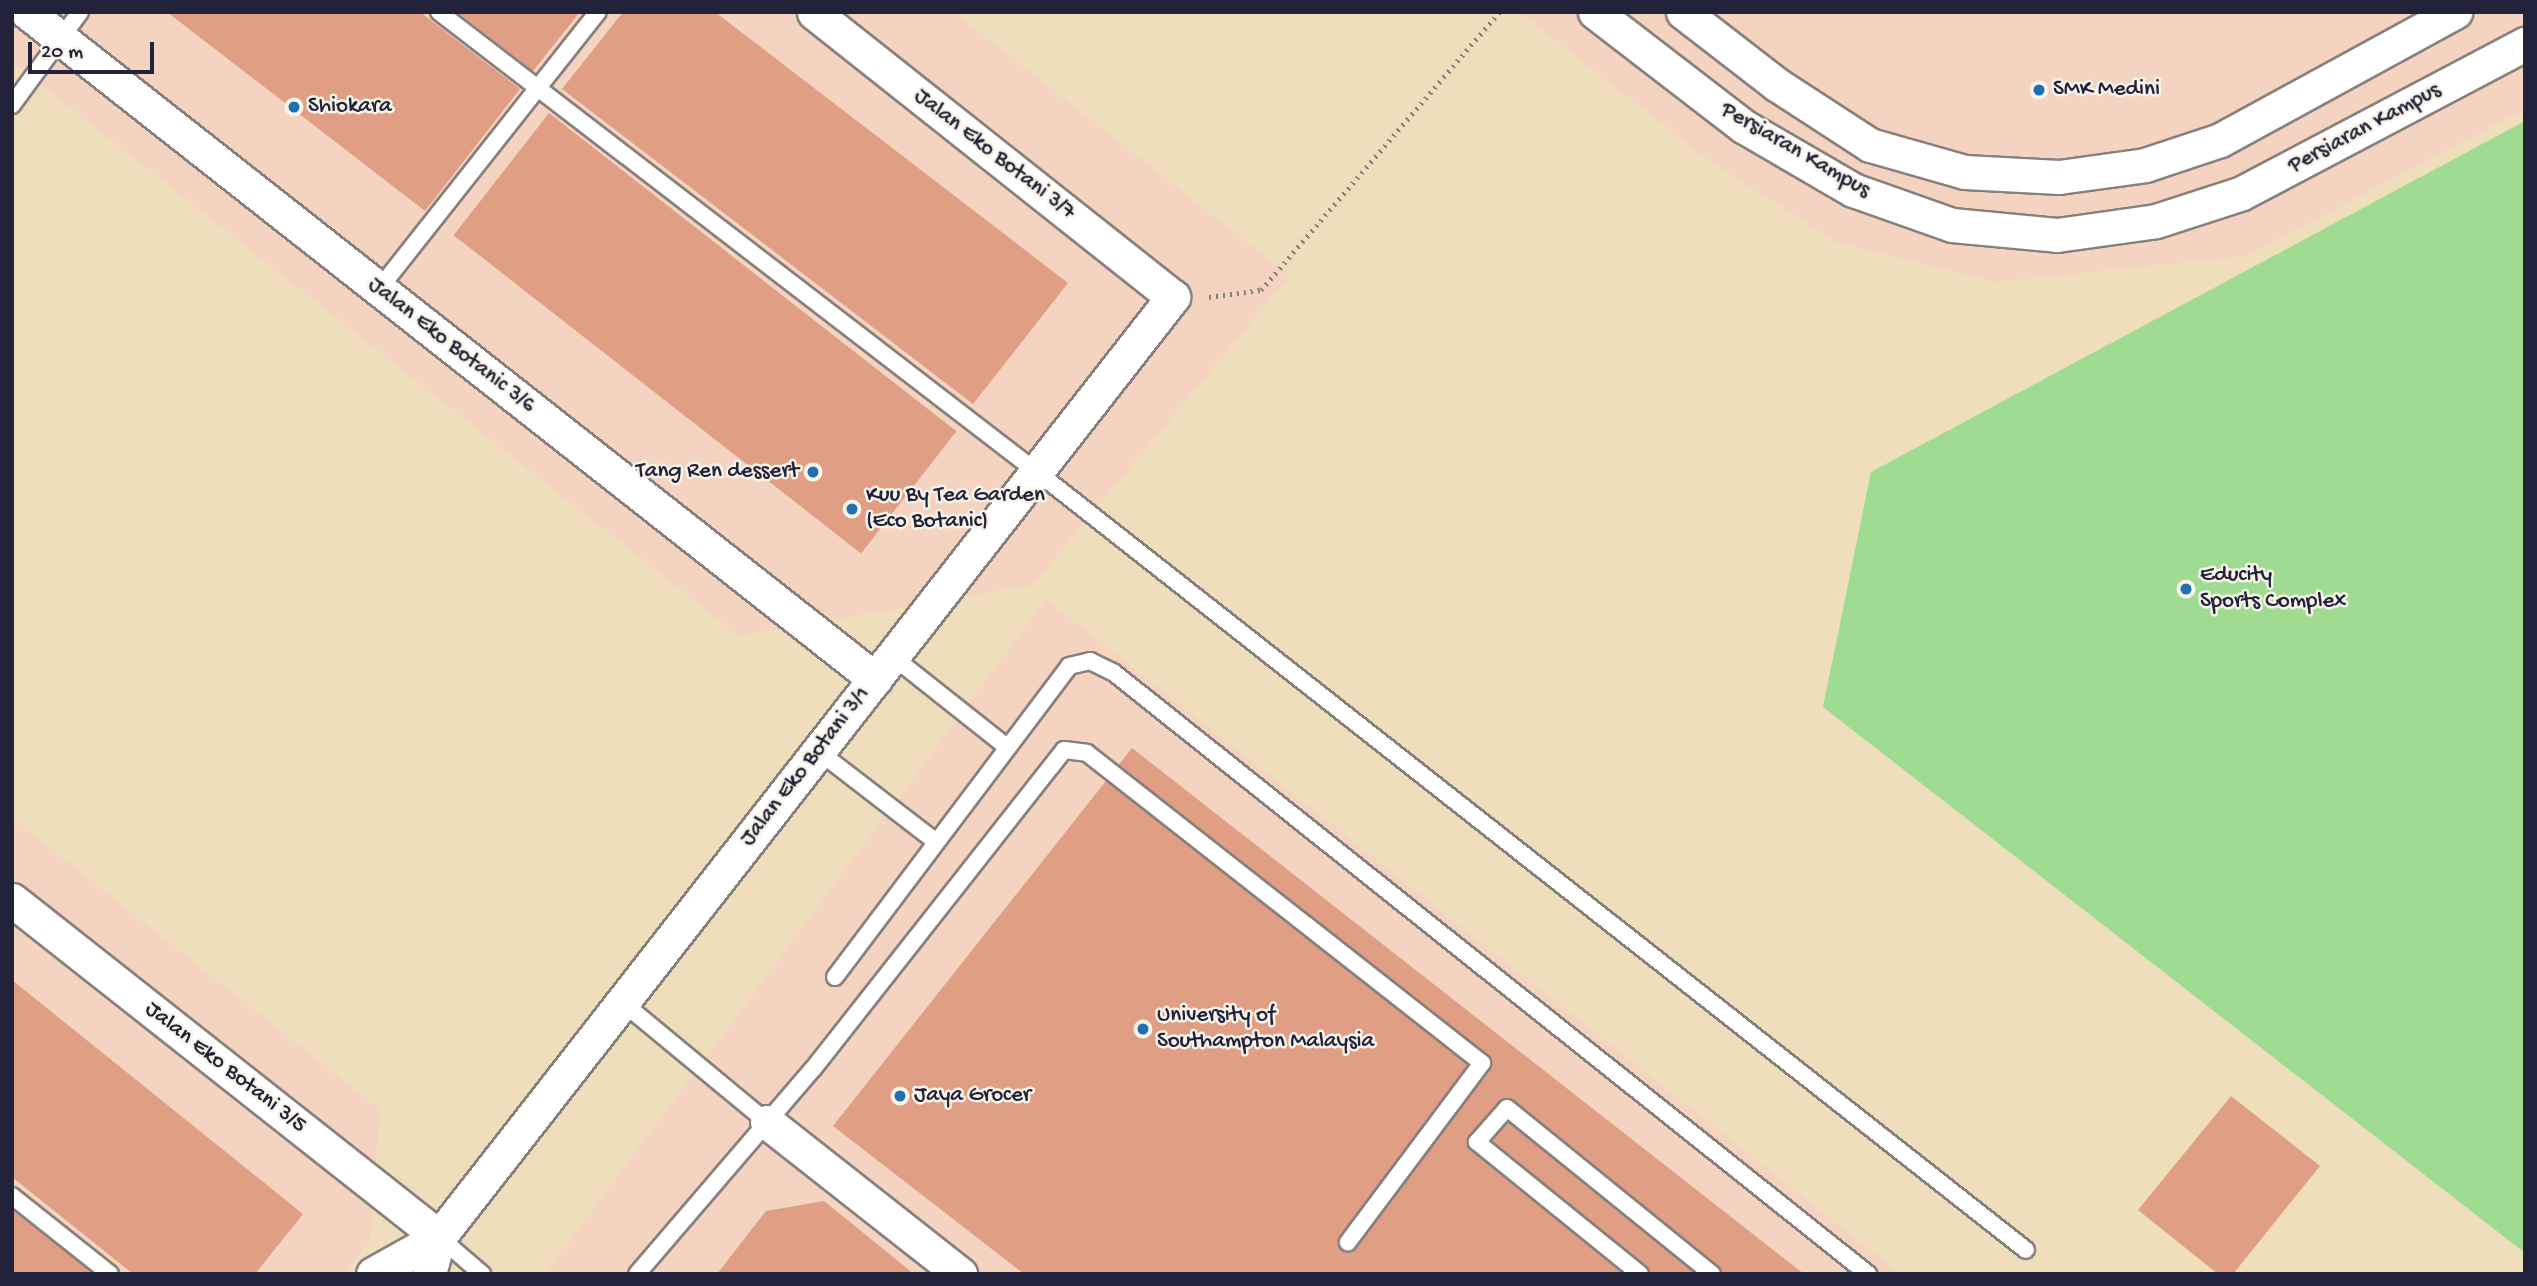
<!DOCTYPE html>
<style>
body{margin:0}
#map{position:relative;width:2537px;height:1286px;overflow:hidden;background:#efdebc;font-family:"Gochi Hand",sans-serif}
div>[style]{position:absolute}
[style*='--x']{left:calc(var(--x)*1px);top:calc(var(--y)*1px);width:calc(var(--w)*1px);rotate:calc(var(--a)*1deg)}
.built>*{inset:0;background:#f4d3c0}
.green>*{inset:0;background:#9fdc91}
.building>*{inset:0;background:#e09e85;transform-origin:0 0}
.path>*{height:4.5px;margin-top:-2.25px;transform-origin:0;background:repeating-linear-gradient(90deg,#88807c 0 2px,transparent 0 7px)}
.roads{filter:drop-shadow(2px 0 #88807c) drop-shadow(-2px 0 #88807c) drop-shadow(0 2px #88807c) drop-shadow(0 -2px #88807c)}
.lane>*{height:16px;margin:-8px;padding:0 8px;transform-origin:8px;border-radius:8px;background:#fff}
.street>*{height:33px;margin:-16.5px;padding:0 16.5px;transform-origin:16.5px;border-radius:16.5px;background:#fff}
.dots>*{width:19px;height:19px;translate:-50% -50%;box-sizing:border-box;border:4px solid #f7f3e8;border-radius:50%}
span{translate:-50% -50%;white-space:nowrap;text-align:center;line-height:1.15;-webkit-text-stroke:5px #f7f3e8;paint-order:stroke}
.poi-label{font-size:23px;color:#22223b}
.left{translate:0 -50%;text-align:left}
.right{translate:-100% -50%;text-align:right}
.street-label{font-size:23px;color:#22223b}
.frame{position:absolute;inset:0;border:14px solid #22223b;pointer-events:none}
.scale{position:absolute;left:28px;top:42px;width:126px;height:32px;box-sizing:border-box;border:4px solid #22223b;border-top:0;padding-left:9px;font-size:21px;line-height:24px;white-space:nowrap;color:#22223b;-webkit-text-stroke:5px #f7f3e8;paint-order:stroke}
</style>
<div id="map">
<div class="built">
<div style="clip-path:polygon(12px 12px,954px 12px,1290px 276px,1033px 585px,739px 636px,12px 62px)"></div>
<div style="clip-path:polygon(1519px 12px,2525px 12px,2525px 109px,2246px 256px,1995px 282px,1835px 242px,1704px 157px)"></div>
<div style="clip-path:polygon(1046px 599px,1901px 1274px,545px 1274px)"></div>
<div style="clip-path:polygon(12px 818px,380px 1109px,370px 1241px,345px 1274px,12px 1274px)"></div>
</div>
<div class="green">
<div style="clip-path:polygon(2525px 121px,2525px 1253px,1823px 707px,1871px 472px)"></div>
</div>
<div class="building">
<div style="clip-path:polygon(167px 12px,420px 12px,520px 89px,425px 211px)"></div>
<div style="clip-path:polygon(457px 12px,580px 12px,533px 71px)"></div>
<div style="clip-path:polygon(623px 12px,715px 12px,1068px 283px,973px 404px,562px 89px)"></div>
<div style="left:549px;top:113px;width:517px;height:155px;rotate:38deg"></div>
<div style="clip-path:polygon(1132px 748px,1804px 1274px,1024px 1274px,833px 1126px)"></div>
<div style="clip-path:polygon(12px 980px,303px 1214px,255px 1274px,133px 1274px,12px 1177px)"></div>
<div style="clip-path:polygon(2231px 1096px,2320px 1166px,2233px 1274px,2218px 1274px,2138px 1210px)"></div>
<div style="clip-path:polygon(824px 1201px,914px 1274px,717px 1274px,766px 1211px)"></div>
<div style="clip-path:polygon(12px 1208px,46px 1236px,95px 1274px,12px 1274px)"></div>
</div>
<div class="path">
<div style="--x:1209;--y:297;--w:52;--a:-7.7"></div>
<div style="--x:1261;--y:290;--w:366;--a:-49.4"></div>
</div>
<div class="roads">
<div class="lane">
<div style="--x:439;--y:12;--w:754;--a:37.57"></div>
<div style="--x:1037;--y:472;--w:1258;--a:38.19"></div>
<div style="--x:12;--y:105;--w:115;--a:-53.8"></div>
<div style="--x:379;--y:289;--w:353;--a:-51.7"></div>
<div style="--x:892;--y:656;--w:147;--a:38.4"></div>
<div style="--x:818;--y:751;--w:149;--a:37.6"></div>
<div style="--x:835;--y:977;--w:389;--a:-53"></div>
<div style="--x:1069;--y:666;--w:22;--a:-13"></div>
<div style="--x:1090;--y:661;--w:25;--a:26"></div>
<div style="--x:1113;--y:672;--w:966;--a:38.57"></div>
<div style="--x:622;--y:1002;--w:188;--a:39.6"></div>
<div style="--x:12;--y:1196;--w:125;--a:38.5"></div>
<div style="--x:439;--y:1237;--w:57;--a:40.7"></div>
<div style="--x:637;--y:1274;--w:270;--a:-49.4"></div>
<div style="--x:813;--y:1069;--w:406;--a:-51.8"></div>
<div style="--x:1064;--y:750;--w:23;--a:7"></div>
<div style="--x:1087;--y:753;--w:502;--a:38.13"></div>
<div style="--x:1482;--y:1063;--w:224;--a:126.8"></div>
<div style="--x:1640;--y:1274;--w:210;--a:-141"></div>
<div style="--x:1477;--y:1142;--w:45;--a:-48.6"></div>
<div style="--x:1507;--y:1108;--w:264;--a:39"></div>
</div>
<div class="street">
<div style="--x:27;--y:12;--w:1079;--a:38.19"></div>
<div style="--x:1595;--y:12;--w:187;--a:37.6"></div>
<div style="--x:1743;--y:126;--w:127;--a:30.2"></div>
<div style="--x:1853;--y:190;--w:105;--a:19.5"></div>
<div style="--x:1952;--y:225;--w:105;--a:5.4"></div>
<div style="--x:2057;--y:235;--w:100;--a:-8"></div>
<div style="--x:2156;--y:221;--w:90;--a:-18"></div>
<div style="--x:2242;--y:193;--w:320;--a:-27.8"></div>
<div style="--x:1683;--y:12;--w:118;--a:37.7"></div>
<div style="--x:1776;--y:84;--w:112;--a:33"></div>
<div style="--x:1870;--y:145;--w:99;--a:15.9"></div>
<div style="--x:1965;--y:172;--w:94;--a:3"></div>
<div style="--x:2059;--y:177;--w:87;--a:-7.9"></div>
<div style="--x:2145;--y:165;--w:79;--a:-18.4"></div>
<div style="--x:2220;--y:140;--w:268;--a:-28.6"></div>
<div style="--x:12;--y:900;--w:544;--a:38.28"></div>
<div style="--x:767;--y:1122;--w:246;--a:38.2"></div>
<div style="--x:373;--y:1274;--w:76;--a:-29.3"></div>
<div style="--x:429;--y:1274;--w:38;--a:-75"></div>
<div style="--x:439;--y:1237;--w:1193;--a:-52.02"></div>
<div style="--x:1173;--y:297;--w:458;--a:-141.6"></div>
</div>
</div>
<div class="dots">
<div style="left:2039px;top:90px;background:#1f6fb2"></div>
<div style="left:294px;top:107px;background:#1f6fb2"></div>
<div style="left:813px;top:472px;background:#1f6fb2"></div>
<div style="left:852px;top:509px;background:#1f6fb2"></div>
<div style="left:2186px;top:589px;background:#1f6fb2"></div>
<div style="left:1143px;top:1029px;background:#1f6fb2"></div>
<div style="left:900px;top:1096px;background:#1f6fb2"></div>
</div>
<div class="poi-label">
<span class="left" style="left:2053px;top:90px">SMK Medini</span>
<span class="left" style="left:308px;top:107px">Shiokara</span>
<span class="right" style="left:799px;top:472px">Tang Ren dessert</span>
<span class="left" style="left:866px;top:509px">Kuu By Tea Garden<br>(Eco Botanic)</span>
<span class="left" style="left:2200px;top:589px">Educity<br>Sports Complex</span>
<span class="left" style="left:1157px;top:1029px">University of<br>Southampton Malaysia</span>
<span class="left" style="left:914px;top:1096px">Jaya Grocer</span>
</div>
<div class="street-label">
<span style="left:2365px;top:129px;rotate:-28deg">Persiaran Kampus</span>
<span style="left:1795px;top:151px;rotate:30deg">Persiaran Kampus</span>
<span style="left:994px;top:155px;rotate:38deg">Jalan Eko Botani 3/7</span>
<span style="left:451px;top:346px;rotate:38deg">Jalan Eko Botanic 3/6</span>
<span style="left:806px;top:767px;rotate:-52deg">Jalan Eko Botani 3/1</span>
<span style="left:225px;top:1068px;rotate:38deg">Jalan Eko Botani 3/5</span>
</div>
<div class="frame"></div>
<div class="scale">20 m</div>
</div>
